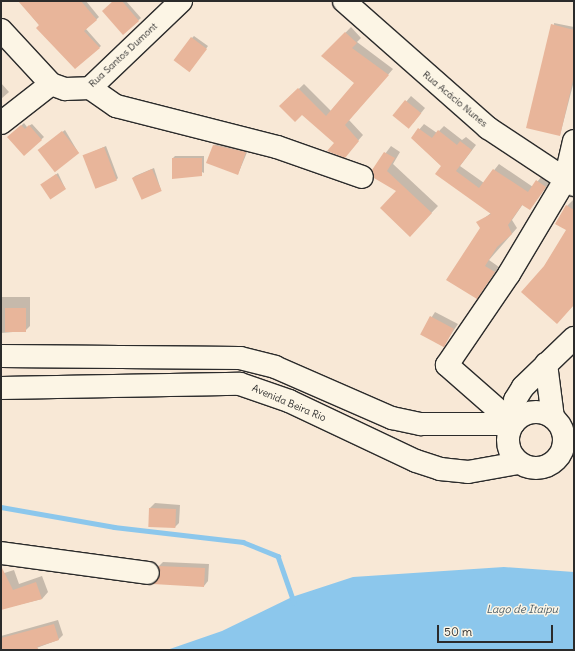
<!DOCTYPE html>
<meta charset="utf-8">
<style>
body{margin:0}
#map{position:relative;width:575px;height:651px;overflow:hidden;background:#f8e8d6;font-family:Delius,sans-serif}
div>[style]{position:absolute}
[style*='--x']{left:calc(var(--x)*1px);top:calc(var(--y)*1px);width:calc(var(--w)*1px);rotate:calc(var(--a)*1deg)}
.water>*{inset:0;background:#8cc7ec}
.shadow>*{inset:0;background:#0003}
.stream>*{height:4.5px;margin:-2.25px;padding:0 2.25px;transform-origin:2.25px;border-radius:2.25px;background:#8cc7ec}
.building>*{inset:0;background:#e8b59a;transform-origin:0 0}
.roads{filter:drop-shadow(1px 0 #2b2b2b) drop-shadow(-1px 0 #2b2b2b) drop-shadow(0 1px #2b2b2b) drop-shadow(0 -1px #2b2b2b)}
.minor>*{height:22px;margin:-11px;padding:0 11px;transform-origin:11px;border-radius:11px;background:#fcf5e5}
.minor>.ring{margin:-11px;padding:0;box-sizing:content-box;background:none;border:22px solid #fcf5e5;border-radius:50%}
span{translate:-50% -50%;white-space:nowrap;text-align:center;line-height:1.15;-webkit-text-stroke:3px #fcf5e5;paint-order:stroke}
.street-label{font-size:10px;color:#2b2b2b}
.water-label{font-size:11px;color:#485a65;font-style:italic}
.frame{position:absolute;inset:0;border:2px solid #2b2b2b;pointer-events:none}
.scale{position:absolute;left:437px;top:625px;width:116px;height:18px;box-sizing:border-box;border:2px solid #2b2b2b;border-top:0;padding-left:5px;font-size:12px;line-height:14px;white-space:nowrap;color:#2b2b2b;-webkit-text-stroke:3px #fcf5e5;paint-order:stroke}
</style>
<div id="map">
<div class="water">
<div style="clip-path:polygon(504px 567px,574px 572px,574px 650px,167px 650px,222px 631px,292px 597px,353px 577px)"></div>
</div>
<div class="shadow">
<div style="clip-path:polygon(19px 1px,86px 1px,99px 17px,86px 29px,101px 46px,75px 68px)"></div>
<div style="clip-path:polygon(115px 1px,126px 1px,141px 18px,123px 34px)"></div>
<div style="clip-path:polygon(554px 23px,574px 27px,574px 81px,560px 135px)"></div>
<div style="clip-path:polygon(351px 27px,361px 38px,357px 42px,393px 69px,349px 120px,363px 135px,349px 151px,302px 114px,281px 106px,304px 84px,331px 111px,355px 83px,323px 56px)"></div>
<div style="clip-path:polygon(194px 36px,208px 46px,192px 68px,192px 38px)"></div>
<div style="clip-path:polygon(1px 83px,9px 92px,1px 99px)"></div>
<div style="clip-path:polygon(411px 96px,425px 108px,413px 123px,394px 116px)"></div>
<div style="clip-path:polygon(24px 123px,27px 127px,32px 124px,44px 137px,24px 155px,9px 137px)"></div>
<div style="clip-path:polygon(424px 124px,437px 133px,444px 126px,462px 140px,466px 137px,476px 145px,460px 166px,484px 183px,499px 164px,533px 187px,542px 176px,550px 182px,530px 209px,523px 204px,512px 220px,517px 228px,489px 260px,499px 267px,476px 298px,481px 228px,478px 223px,491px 213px,412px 138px)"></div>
<div style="clip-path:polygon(65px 130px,78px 152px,41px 148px)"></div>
<div style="clip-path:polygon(216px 143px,248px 150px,238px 174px,214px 145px)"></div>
<div style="clip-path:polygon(106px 146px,118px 178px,116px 180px,84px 156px)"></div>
<div style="clip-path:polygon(391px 146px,400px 152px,393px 164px,438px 206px,416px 229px,398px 191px,373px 170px)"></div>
<div style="clip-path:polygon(175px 156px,204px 156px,204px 173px,173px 158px)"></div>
<div style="clip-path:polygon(154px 168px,161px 190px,133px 178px,135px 176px)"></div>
<div style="clip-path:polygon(58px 173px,65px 188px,42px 185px,44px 183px)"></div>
<div style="clip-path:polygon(574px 199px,574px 304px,544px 267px,567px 230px,567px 206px)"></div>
<div style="clip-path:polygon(1px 297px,30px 297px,30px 326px,25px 331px,1px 333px)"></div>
<div style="clip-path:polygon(435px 312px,458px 324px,443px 346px,421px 334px)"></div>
<div style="clip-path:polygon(155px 503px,180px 505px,179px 523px,175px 527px,150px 526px,150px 508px)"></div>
<div style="clip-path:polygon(163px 562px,209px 564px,208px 581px,204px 586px,161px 575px,159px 566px)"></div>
<div style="clip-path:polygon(14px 570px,19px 584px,42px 576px,48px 592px,42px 599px,1px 609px,1px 574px)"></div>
<div style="clip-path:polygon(58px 620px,63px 635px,58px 640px,31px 650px,1px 650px,1px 636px)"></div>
</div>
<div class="stream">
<div style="--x:1;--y:507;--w:115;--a:10"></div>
<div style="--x:114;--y:527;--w:130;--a:6.6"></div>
<div style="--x:243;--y:542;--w:38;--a:22"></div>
<div style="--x:278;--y:556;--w:49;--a:70.8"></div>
</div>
<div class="building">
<div style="clip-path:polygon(18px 1px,81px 1px,97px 20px,84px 31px,100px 48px,75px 69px,36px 28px,39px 25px)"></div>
<div style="clip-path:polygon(113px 1px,122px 1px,139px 21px,123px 35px,102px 11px)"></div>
<div style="clip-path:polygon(551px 24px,574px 30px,574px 76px,560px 136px,526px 128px)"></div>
<div style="clip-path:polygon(345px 32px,357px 43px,352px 48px,389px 75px,345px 125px,359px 141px,345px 158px,327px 151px,334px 143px,302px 115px,295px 122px,279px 106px,298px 88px,326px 116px,354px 83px,321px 56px)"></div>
<div style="left:191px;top:37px;width:20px;height:29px;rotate:37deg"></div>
<div style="left:405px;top:100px;width:21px;height:20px;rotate:39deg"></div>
<div style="clip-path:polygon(21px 125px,25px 129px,29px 125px,42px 140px,24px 156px,7px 137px)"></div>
<div style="clip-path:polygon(418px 128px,432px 138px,438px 130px,457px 145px,460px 141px,472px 150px,456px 171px,479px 188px,493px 169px,528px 192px,536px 180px,546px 187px,530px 210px,522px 205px,508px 225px,512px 234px,497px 247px,485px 266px,495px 272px,477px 299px,446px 280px,480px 228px,476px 222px,491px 214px,435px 174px,441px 166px,411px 138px)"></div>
<div style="left:62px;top:131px;width:28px;height:31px;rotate:52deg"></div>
<div style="clip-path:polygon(213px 145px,246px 152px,238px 175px,206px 163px)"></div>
<div style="left:104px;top:147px;width:36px;height:23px;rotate:69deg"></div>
<div style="clip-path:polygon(384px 152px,395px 158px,387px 171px,432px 213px,410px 237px,380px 208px,396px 191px,374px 178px,372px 170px)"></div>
<div style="clip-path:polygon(172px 158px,202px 158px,202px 176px,172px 179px)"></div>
<div style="left:152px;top:169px;width:24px;height:22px;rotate:66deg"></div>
<div style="left:56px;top:174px;width:18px;height:19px;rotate:56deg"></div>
<div style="clip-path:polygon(566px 205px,574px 210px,574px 305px,557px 324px,521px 292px,544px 266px,566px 230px,555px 224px)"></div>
<div style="left:5px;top:308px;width:21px;height:24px"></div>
<div style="left:430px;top:316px;width:27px;height:21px;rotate:28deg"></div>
<div style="left:149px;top:508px;width:27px;height:19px;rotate:2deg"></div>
<div style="clip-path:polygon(1px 566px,13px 590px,36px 582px,42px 599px,1px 610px)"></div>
<div style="clip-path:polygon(158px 566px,205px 568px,204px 587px,153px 584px,160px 575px)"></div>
<div style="clip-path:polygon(54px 624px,59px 640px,37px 647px,39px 650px,1px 650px,1px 638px)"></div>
</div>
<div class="roads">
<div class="minor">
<div style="--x:344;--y:1;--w:192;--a:41.4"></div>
<div style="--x:488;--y:128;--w:103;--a:33.5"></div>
<div style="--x:1;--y:30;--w:74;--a:47.2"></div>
<div style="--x:51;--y:84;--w:15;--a:20"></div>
<div style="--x:65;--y:89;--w:25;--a:-2"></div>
<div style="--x:90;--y:88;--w:126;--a:-43.7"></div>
<div style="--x:90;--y:88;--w:32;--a:35"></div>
<div style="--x:116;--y:106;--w:166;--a:14.3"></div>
<div style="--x:277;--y:147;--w:90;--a:19.4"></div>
<div style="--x:1;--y:123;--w:63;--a:-38"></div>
<div style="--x:1;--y:356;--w:239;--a:0.5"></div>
<div style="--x:240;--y:358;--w:36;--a:14"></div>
<div style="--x:275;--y:367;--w:128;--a:23.6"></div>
<div style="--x:392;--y:418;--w:30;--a:12"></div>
<div style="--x:421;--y:424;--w:92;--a:0"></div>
<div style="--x:546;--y:364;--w:54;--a:82.6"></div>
<div style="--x:1;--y:388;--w:239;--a:-1"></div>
<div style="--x:240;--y:384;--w:52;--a:19.1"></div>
<div style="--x:289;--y:401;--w:140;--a:25.3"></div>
<div style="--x:416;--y:461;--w:25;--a:18"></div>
<div style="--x:440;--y:469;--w:28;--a:6"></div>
<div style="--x:468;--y:472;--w:51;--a:-10.2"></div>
<div class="ring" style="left:508px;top:412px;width:34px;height:34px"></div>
<div style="--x:514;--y:422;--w:22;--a:-87"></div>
<div style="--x:515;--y:400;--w:15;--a:-58"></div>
<div style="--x:523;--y:387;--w:71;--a:-43.9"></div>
<div style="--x:513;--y:423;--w:88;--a:-138.7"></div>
<div style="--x:447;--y:365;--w:110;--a:-55.7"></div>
<div style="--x:509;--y:274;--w:109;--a:-59.2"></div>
<div style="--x:565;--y:180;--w:40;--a:-77"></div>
<div style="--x:1;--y:553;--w:148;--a:7.7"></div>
</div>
</div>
<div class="street-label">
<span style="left:123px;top:55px;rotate:-43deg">Rua Santos Dumont</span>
<span style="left:455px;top:99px;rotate:40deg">Rua Acácio Nunes</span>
<span style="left:289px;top:403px;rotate:23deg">Avenida Beira Rio</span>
</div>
<div class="water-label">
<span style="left:522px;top:609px">Lago de Itaipu</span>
</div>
<div class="frame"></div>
<div class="scale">50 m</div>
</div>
